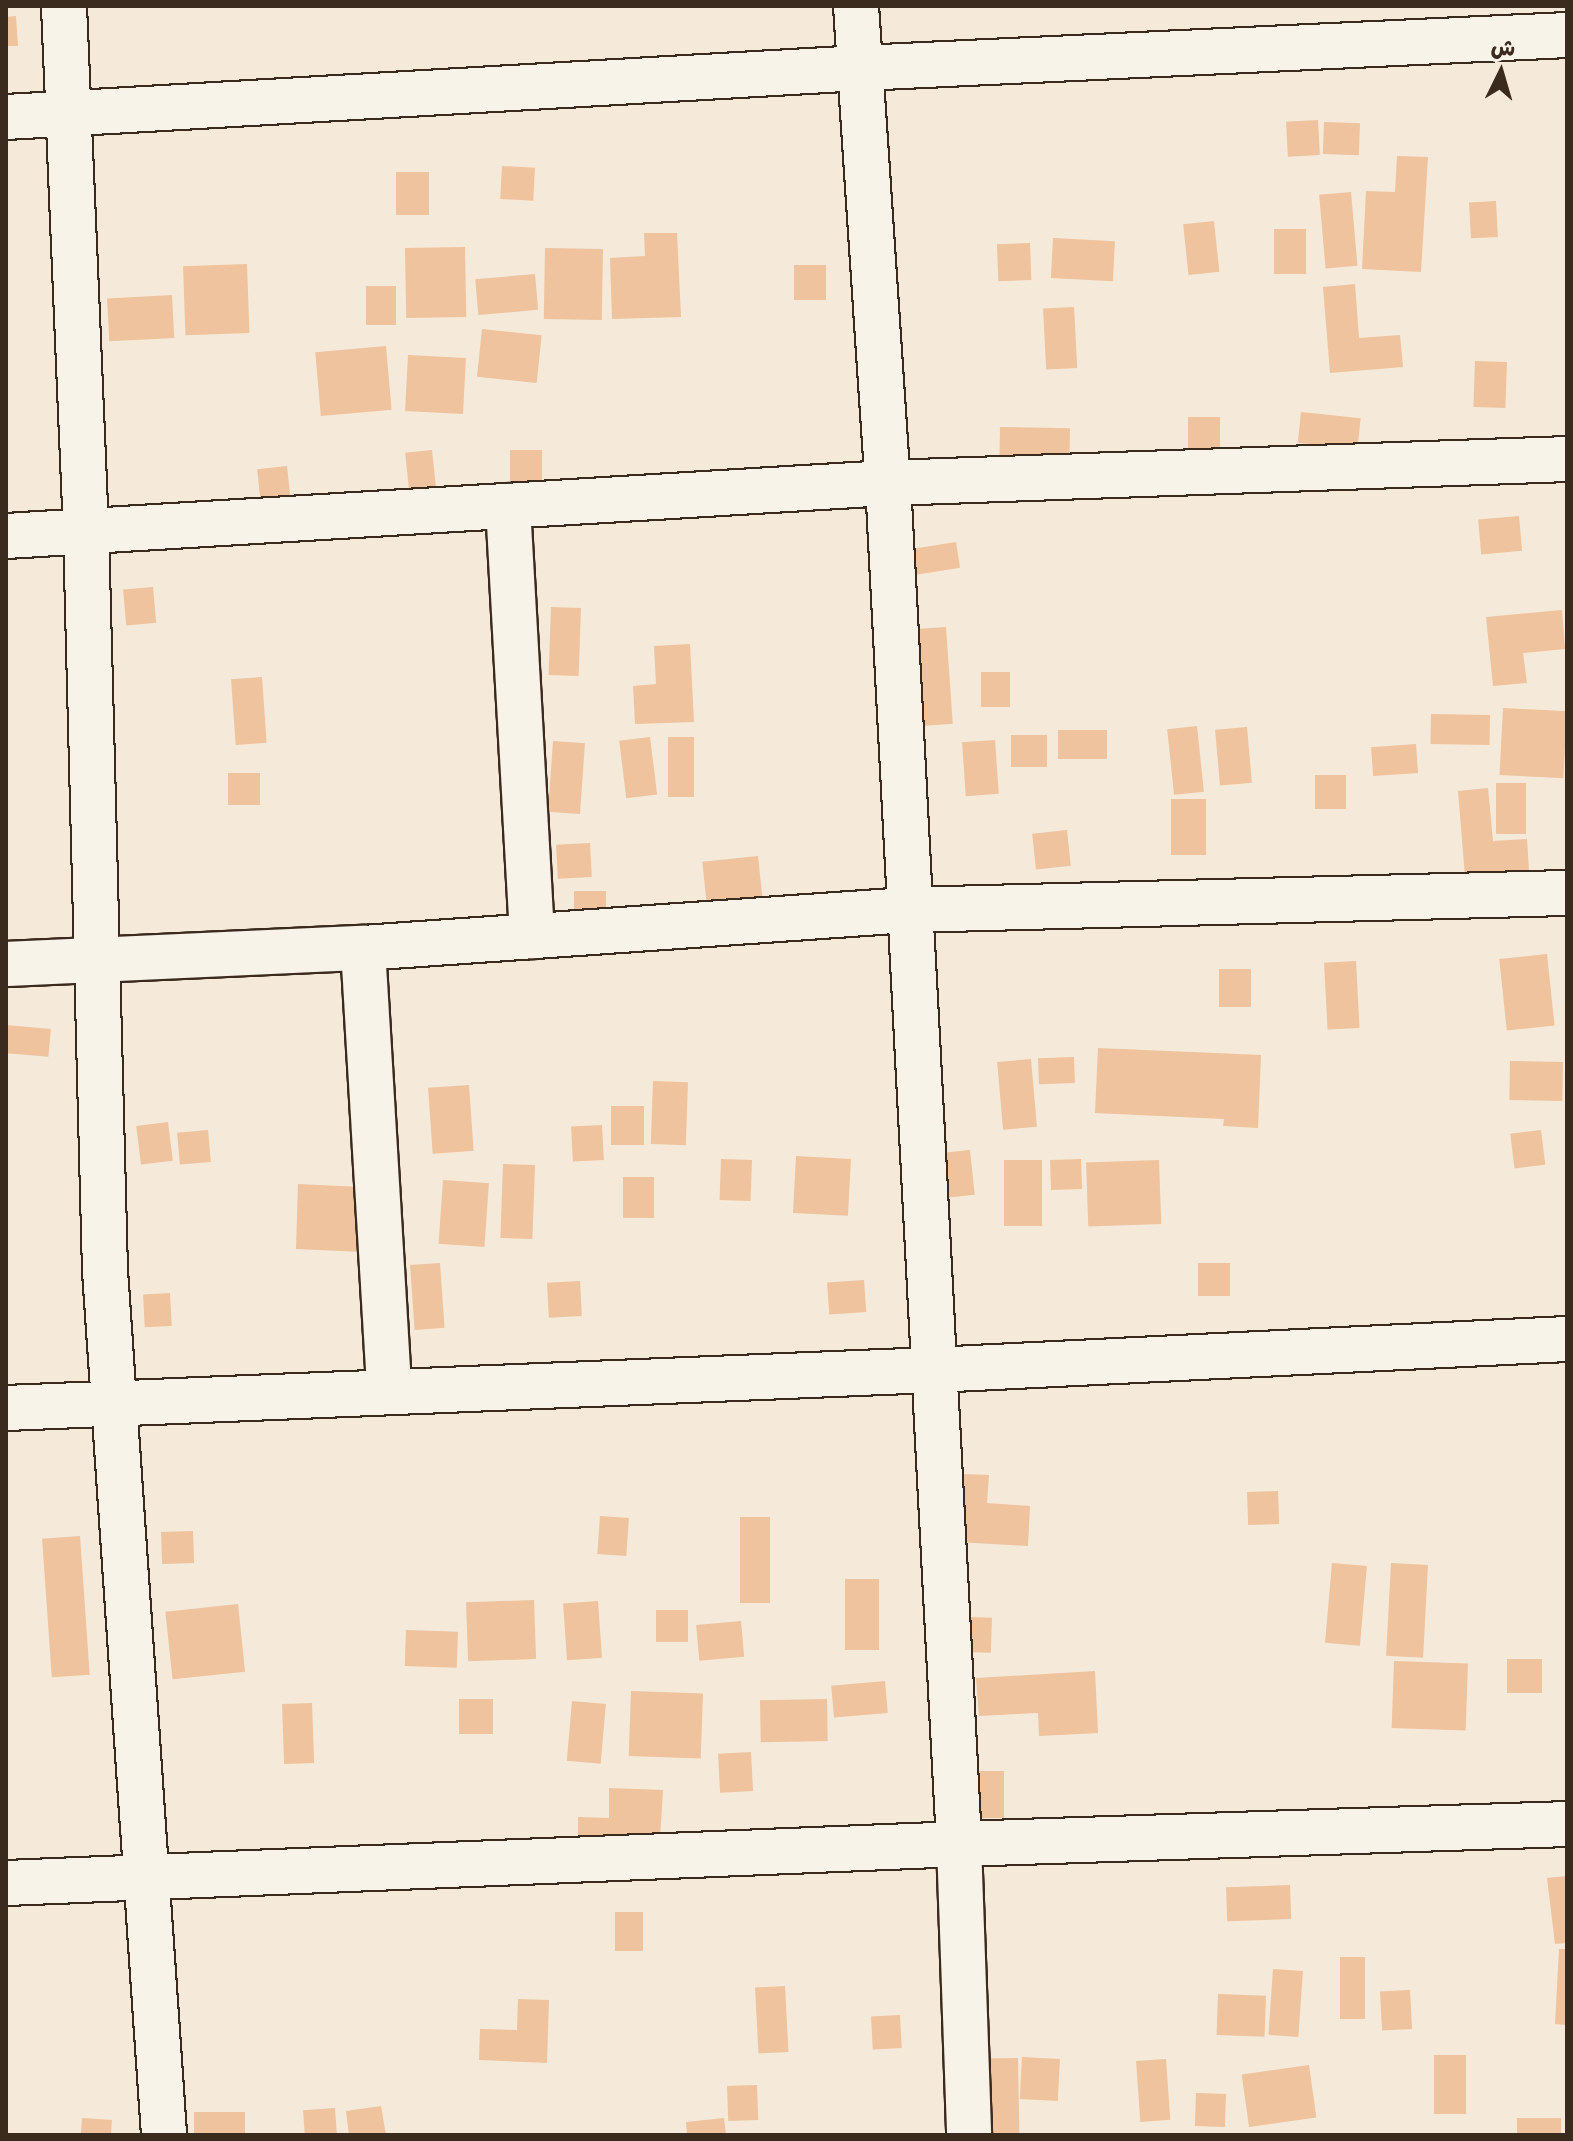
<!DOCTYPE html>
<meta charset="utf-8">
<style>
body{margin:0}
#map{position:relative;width:1573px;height:2141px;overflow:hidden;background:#f5e9d9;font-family:Sriracha,"Playpen Sans Arabic",sans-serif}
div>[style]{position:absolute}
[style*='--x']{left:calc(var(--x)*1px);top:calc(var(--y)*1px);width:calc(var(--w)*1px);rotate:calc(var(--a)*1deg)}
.building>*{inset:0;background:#eec39d;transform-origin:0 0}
.roads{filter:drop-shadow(2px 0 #3b2a1e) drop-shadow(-2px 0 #3b2a1e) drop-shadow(0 2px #3b2a1e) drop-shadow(0 -2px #3b2a1e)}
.minor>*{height:44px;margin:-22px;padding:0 22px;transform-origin:22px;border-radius:22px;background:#f7f3e8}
span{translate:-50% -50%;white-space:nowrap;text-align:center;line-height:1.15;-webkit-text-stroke:7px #f7f3e8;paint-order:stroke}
.frame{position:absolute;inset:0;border:8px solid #3b2a1e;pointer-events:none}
.north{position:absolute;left:1461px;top:32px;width:80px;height:80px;-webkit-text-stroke:6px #f7f3e8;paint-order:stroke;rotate:5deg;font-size:22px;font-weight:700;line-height:32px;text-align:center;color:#3b2a1e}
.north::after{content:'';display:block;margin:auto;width:28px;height:36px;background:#3b2a1e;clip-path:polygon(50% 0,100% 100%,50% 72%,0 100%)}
</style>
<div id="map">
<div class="building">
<div style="clip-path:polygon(16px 16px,18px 46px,6px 46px,6px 17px)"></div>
<div style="left:1318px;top:120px;width:35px;height:32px;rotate:87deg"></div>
<div style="left:1324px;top:122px;width:36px;height:32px;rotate:2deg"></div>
<div style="clip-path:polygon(1397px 156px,1428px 157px,1421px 272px,1362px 269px,1366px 191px,1395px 192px)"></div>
<div style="left:502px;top:166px;width:33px;height:33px;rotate:3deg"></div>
<div style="left:396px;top:172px;width:33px;height:43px"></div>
<div style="left:1351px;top:192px;width:74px;height:32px;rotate:85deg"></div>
<div style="left:1496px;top:201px;width:36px;height:27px;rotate:87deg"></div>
<div style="left:1214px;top:221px;width:51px;height:31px;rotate:84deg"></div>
<div style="left:1274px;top:229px;width:32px;height:45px"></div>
<div style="clip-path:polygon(644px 233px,677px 233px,681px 317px,612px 319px,610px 258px,645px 256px)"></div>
<div style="left:1053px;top:238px;width:62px;height:40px;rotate:3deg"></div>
<div style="left:1030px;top:243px;width:37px;height:33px;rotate:88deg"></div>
<div style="left:465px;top:247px;width:70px;height:60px;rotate:89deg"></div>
<div style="left:545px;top:248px;width:58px;height:71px;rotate:1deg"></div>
<div style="left:247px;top:264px;width:69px;height:64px;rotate:88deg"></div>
<div style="left:794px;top:265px;width:32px;height:35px"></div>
<div style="left:535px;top:274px;width:36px;height:60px;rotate:85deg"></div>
<div style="clip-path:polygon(1355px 284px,1359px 338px,1400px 335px,1403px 367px,1330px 373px,1323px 287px)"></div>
<div style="left:366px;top:286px;width:30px;height:39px"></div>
<div style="left:172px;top:295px;width:43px;height:65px;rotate:87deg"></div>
<div style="left:1074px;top:307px;width:61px;height:31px;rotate:87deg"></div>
<div style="left:482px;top:329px;width:60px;height:48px;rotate:6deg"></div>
<div style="left:386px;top:346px;width:64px;height:71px;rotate:85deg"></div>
<div style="left:408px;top:355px;width:58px;height:56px;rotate:3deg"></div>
<div style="left:1475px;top:361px;width:32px;height:46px;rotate:2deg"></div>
<div style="left:1301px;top:412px;width:60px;height:31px;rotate:6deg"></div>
<div style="left:1188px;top:417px;width:32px;height:31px"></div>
<div style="left:1000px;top:427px;width:70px;height:29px;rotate:1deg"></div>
<div style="left:432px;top:450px;width:40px;height:27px;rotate:84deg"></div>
<div style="left:542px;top:450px;width:32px;height:32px;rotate:90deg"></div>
<div style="left:287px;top:466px;width:30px;height:30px;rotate:84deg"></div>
<div style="left:1519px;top:516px;width:35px;height:41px;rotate:85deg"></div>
<div style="left:956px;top:542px;width:26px;height:51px;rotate:81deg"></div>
<div style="left:153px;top:587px;width:36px;height:30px;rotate:85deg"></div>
<div style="left:551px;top:607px;width:30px;height:68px;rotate:2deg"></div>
<div style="clip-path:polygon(1562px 610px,1565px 649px,1523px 653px,1527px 683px,1493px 686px,1486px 617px)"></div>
<div style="left:946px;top:627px;width:97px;height:34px;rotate:86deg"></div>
<div style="clip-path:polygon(690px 644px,694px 722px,635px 724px,633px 686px,656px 684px,654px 646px)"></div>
<div style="left:981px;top:672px;width:29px;height:35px"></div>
<div style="left:262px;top:677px;width:66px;height:31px;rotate:86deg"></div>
<div style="left:1503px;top:708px;width:64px;height:67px;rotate:3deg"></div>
<div style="left:1431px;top:714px;width:59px;height:30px;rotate:1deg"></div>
<div style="left:1197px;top:726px;width:66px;height:30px;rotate:84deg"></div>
<div style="left:1247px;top:727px;width:56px;height:32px;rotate:85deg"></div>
<div style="left:1058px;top:730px;width:49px;height:29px"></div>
<div style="left:1047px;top:735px;width:32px;height:36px;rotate:90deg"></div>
<div style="left:650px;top:737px;width:58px;height:31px;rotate:83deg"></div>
<div style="left:668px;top:737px;width:26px;height:60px"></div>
<div style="left:995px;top:740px;width:54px;height:33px;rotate:86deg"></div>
<div style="left:553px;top:741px;width:32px;height:71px;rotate:4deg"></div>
<div style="left:1416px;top:744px;width:29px;height:45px;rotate:86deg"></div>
<div style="left:228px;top:773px;width:32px;height:32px"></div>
<div style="left:1315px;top:775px;width:31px;height:34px"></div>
<div style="left:1496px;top:783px;width:30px;height:51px"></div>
<div style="clip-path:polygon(1488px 788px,1493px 841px,1527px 839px,1529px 871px,1465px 877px,1458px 791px)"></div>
<div style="left:1171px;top:799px;width:35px;height:56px"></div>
<div style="left:1067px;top:830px;width:36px;height:35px;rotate:84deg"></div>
<div style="left:590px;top:843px;width:34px;height:34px;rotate:87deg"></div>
<div style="left:758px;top:856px;width:58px;height:56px;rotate:84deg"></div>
<div style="left:606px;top:891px;width:37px;height:32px;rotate:90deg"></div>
<div style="left:1547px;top:954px;width:72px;height:48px;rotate:84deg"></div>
<div style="left:1356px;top:961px;width:67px;height:32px;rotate:87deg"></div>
<div style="left:1219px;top:969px;width:32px;height:38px"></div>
<div style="left:6px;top:1025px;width:45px;height:28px;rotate:5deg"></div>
<div style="clip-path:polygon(1098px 1048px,1261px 1055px,1258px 1128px,1223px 1126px,1224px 1119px,1095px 1113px)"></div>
<div style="left:1074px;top:1057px;width:26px;height:36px;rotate:88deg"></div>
<div style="left:1031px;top:1059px;width:68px;height:34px;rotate:85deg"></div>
<div style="left:1510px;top:1061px;width:53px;height:39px;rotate:1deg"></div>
<div style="left:653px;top:1081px;width:35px;height:63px;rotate:2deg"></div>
<div style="left:469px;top:1085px;width:66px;height:41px;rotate:86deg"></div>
<div style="left:644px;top:1106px;width:39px;height:33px;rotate:90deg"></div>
<div style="left:168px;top:1122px;width:39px;height:32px;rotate:83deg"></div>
<div style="left:602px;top:1125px;width:35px;height:31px;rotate:87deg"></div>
<div style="left:208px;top:1130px;width:32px;height:31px;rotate:85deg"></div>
<div style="left:1541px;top:1130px;width:35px;height:31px;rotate:83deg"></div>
<div style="left:970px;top:1150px;width:45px;height:29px;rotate:84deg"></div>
<div style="left:796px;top:1156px;width:55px;height:57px;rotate:3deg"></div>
<div style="left:721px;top:1159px;width:31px;height:41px;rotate:2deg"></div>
<div style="left:1081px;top:1159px;width:30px;height:31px;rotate:88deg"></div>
<div style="left:1004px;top:1160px;width:38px;height:66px"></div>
<div style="left:1159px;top:1160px;width:64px;height:73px;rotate:88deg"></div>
<div style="left:503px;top:1164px;width:32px;height:74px;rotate:2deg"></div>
<div style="left:623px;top:1177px;width:31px;height:41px"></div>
<div style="left:443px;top:1180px;width:46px;height:64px;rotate:4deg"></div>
<div style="clip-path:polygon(298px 1184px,402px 1189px,401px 1216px,364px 1252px,296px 1249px)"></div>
<div style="left:440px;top:1263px;width:65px;height:30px;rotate:86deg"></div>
<div style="left:1198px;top:1263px;width:32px;height:33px"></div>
<div style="left:864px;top:1280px;width:32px;height:37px;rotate:86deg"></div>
<div style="left:580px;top:1281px;width:35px;height:33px;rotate:87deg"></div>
<div style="left:170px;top:1293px;width:33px;height:27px;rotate:87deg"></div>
<div style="clip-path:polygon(961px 1474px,989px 1475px,987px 1503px,1030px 1506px,1028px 1546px,957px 1542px)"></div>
<div style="left:1278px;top:1491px;width:33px;height:31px;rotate:88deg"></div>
<div style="left:600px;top:1516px;width:29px;height:38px;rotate:4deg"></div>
<div style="left:740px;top:1517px;width:30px;height:86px"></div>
<div style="left:193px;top:1531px;width:32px;height:32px;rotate:88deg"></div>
<div style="left:80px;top:1536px;width:139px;height:38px;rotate:86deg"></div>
<div style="left:1332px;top:1563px;width:35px;height:80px;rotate:5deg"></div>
<div style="left:1391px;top:1563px;width:37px;height:93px;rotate:3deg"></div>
<div style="left:845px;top:1579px;width:34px;height:71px"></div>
<div style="left:534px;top:1600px;width:59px;height:68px;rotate:88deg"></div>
<div style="left:598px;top:1601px;width:57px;height:35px;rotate:86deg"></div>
<div style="left:238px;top:1604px;width:68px;height:73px;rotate:84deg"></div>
<div style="left:656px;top:1610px;width:32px;height:32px"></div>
<div style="left:967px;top:1617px;width:25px;height:35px;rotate:2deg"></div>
<div style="left:741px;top:1621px;width:36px;height:45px;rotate:85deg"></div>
<div style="left:406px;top:1630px;width:52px;height:36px;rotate:2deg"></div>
<div style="left:1507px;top:1659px;width:35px;height:34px"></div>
<div style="left:1394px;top:1661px;width:74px;height:67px;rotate:2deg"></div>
<div style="clip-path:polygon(1095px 1671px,1098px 1733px,1039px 1736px,1038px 1713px,979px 1716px,976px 1678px)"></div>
<div style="left:885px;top:1681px;width:32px;height:54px;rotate:85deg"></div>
<div style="left:631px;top:1691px;width:72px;height:65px;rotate:2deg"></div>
<div style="left:459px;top:1699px;width:34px;height:35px"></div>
<div style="left:827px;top:1699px;width:42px;height:67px;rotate:89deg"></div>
<div style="left:572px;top:1701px;width:34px;height:60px;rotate:5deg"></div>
<div style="left:312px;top:1703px;width:60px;height:30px;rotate:88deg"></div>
<div style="left:751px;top:1752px;width:39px;height:33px;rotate:87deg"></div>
<div style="left:971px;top:1771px;width:33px;height:47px"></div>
<div style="clip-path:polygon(609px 1788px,663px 1790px,660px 1839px,578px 1837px,578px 1817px,609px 1818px)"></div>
<div style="clip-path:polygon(1567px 1876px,1567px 1943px,1555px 1944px,1547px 1878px)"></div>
<div style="left:1290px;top:1885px;width:34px;height:64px;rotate:88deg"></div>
<div style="left:615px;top:1912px;width:28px;height:39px"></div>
<div style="clip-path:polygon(1559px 1949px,1567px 1949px,1567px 2025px,1555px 2024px)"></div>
<div style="left:1340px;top:1957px;width:25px;height:62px"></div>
<div style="left:1273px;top:1969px;width:30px;height:66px;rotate:4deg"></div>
<div style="left:785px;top:1986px;width:66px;height:30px;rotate:87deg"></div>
<div style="left:1410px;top:1990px;width:39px;height:30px;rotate:87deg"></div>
<div style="left:1218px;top:1994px;width:48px;height:41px;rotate:2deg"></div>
<div style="clip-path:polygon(518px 1999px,549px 2000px,547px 2063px,479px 2060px,480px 2029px,517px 2030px)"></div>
<div style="left:900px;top:2015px;width:33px;height:29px;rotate:87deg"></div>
<div style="left:1466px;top:2055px;width:59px;height:32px;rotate:90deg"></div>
<div style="left:1022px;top:2057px;width:38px;height:42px;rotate:3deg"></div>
<div style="left:1018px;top:2058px;width:77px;height:33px;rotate:89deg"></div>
<div style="left:1166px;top:2059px;width:61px;height:30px;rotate:86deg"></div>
<div style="left:1309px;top:2065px;width:53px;height:68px;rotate:82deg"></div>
<div style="left:757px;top:2085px;width:35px;height:30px;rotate:88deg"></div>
<div style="left:1196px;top:2093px;width:30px;height:33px;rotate:2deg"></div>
<div style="clip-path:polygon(381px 2106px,386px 2135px,349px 2135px,346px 2111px)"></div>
<div style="left:335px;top:2108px;width:27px;height:32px;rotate:86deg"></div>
<div style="left:245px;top:2112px;width:23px;height:51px;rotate:90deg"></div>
<div style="left:82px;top:2118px;width:30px;height:17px;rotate:4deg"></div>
<div style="clip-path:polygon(724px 2118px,726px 2135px,687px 2135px,686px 2122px)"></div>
<div style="left:1517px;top:2118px;width:44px;height:17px"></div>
</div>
<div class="roads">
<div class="minor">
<div style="--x:64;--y:6;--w:525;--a:87.6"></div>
<div style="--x:86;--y:531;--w:740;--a:88.53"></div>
<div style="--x:105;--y:1271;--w:866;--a:86.09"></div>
<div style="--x:856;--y:6;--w:478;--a:86.2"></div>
<div style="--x:888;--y:483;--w:1363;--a:87.01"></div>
<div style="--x:959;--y:1844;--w:291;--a:88"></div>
<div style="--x:6;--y:117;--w:855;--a:-3.28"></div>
<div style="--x:860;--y:68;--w:708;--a:-2.67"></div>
<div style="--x:508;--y:506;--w:431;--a:86.8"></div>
<div style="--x:6;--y:536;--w:884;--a:-3.44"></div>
<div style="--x:888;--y:483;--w:679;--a:-2.02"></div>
<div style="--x:363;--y:948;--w:444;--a:86.6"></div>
<div style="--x:6;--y:964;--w:357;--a:-2.6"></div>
<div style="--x:363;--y:948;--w:546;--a:-3.99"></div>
<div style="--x:908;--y:910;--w:659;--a:-1.48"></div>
<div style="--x:6;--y:1408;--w:928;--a:-2.35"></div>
<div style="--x:933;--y:1370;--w:635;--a:-2.8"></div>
<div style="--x:6;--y:1883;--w:954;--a:-2.34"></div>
<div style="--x:959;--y:1844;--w:608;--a:-1.88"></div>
</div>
</div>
<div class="frame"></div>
<div class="north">ش</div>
</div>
